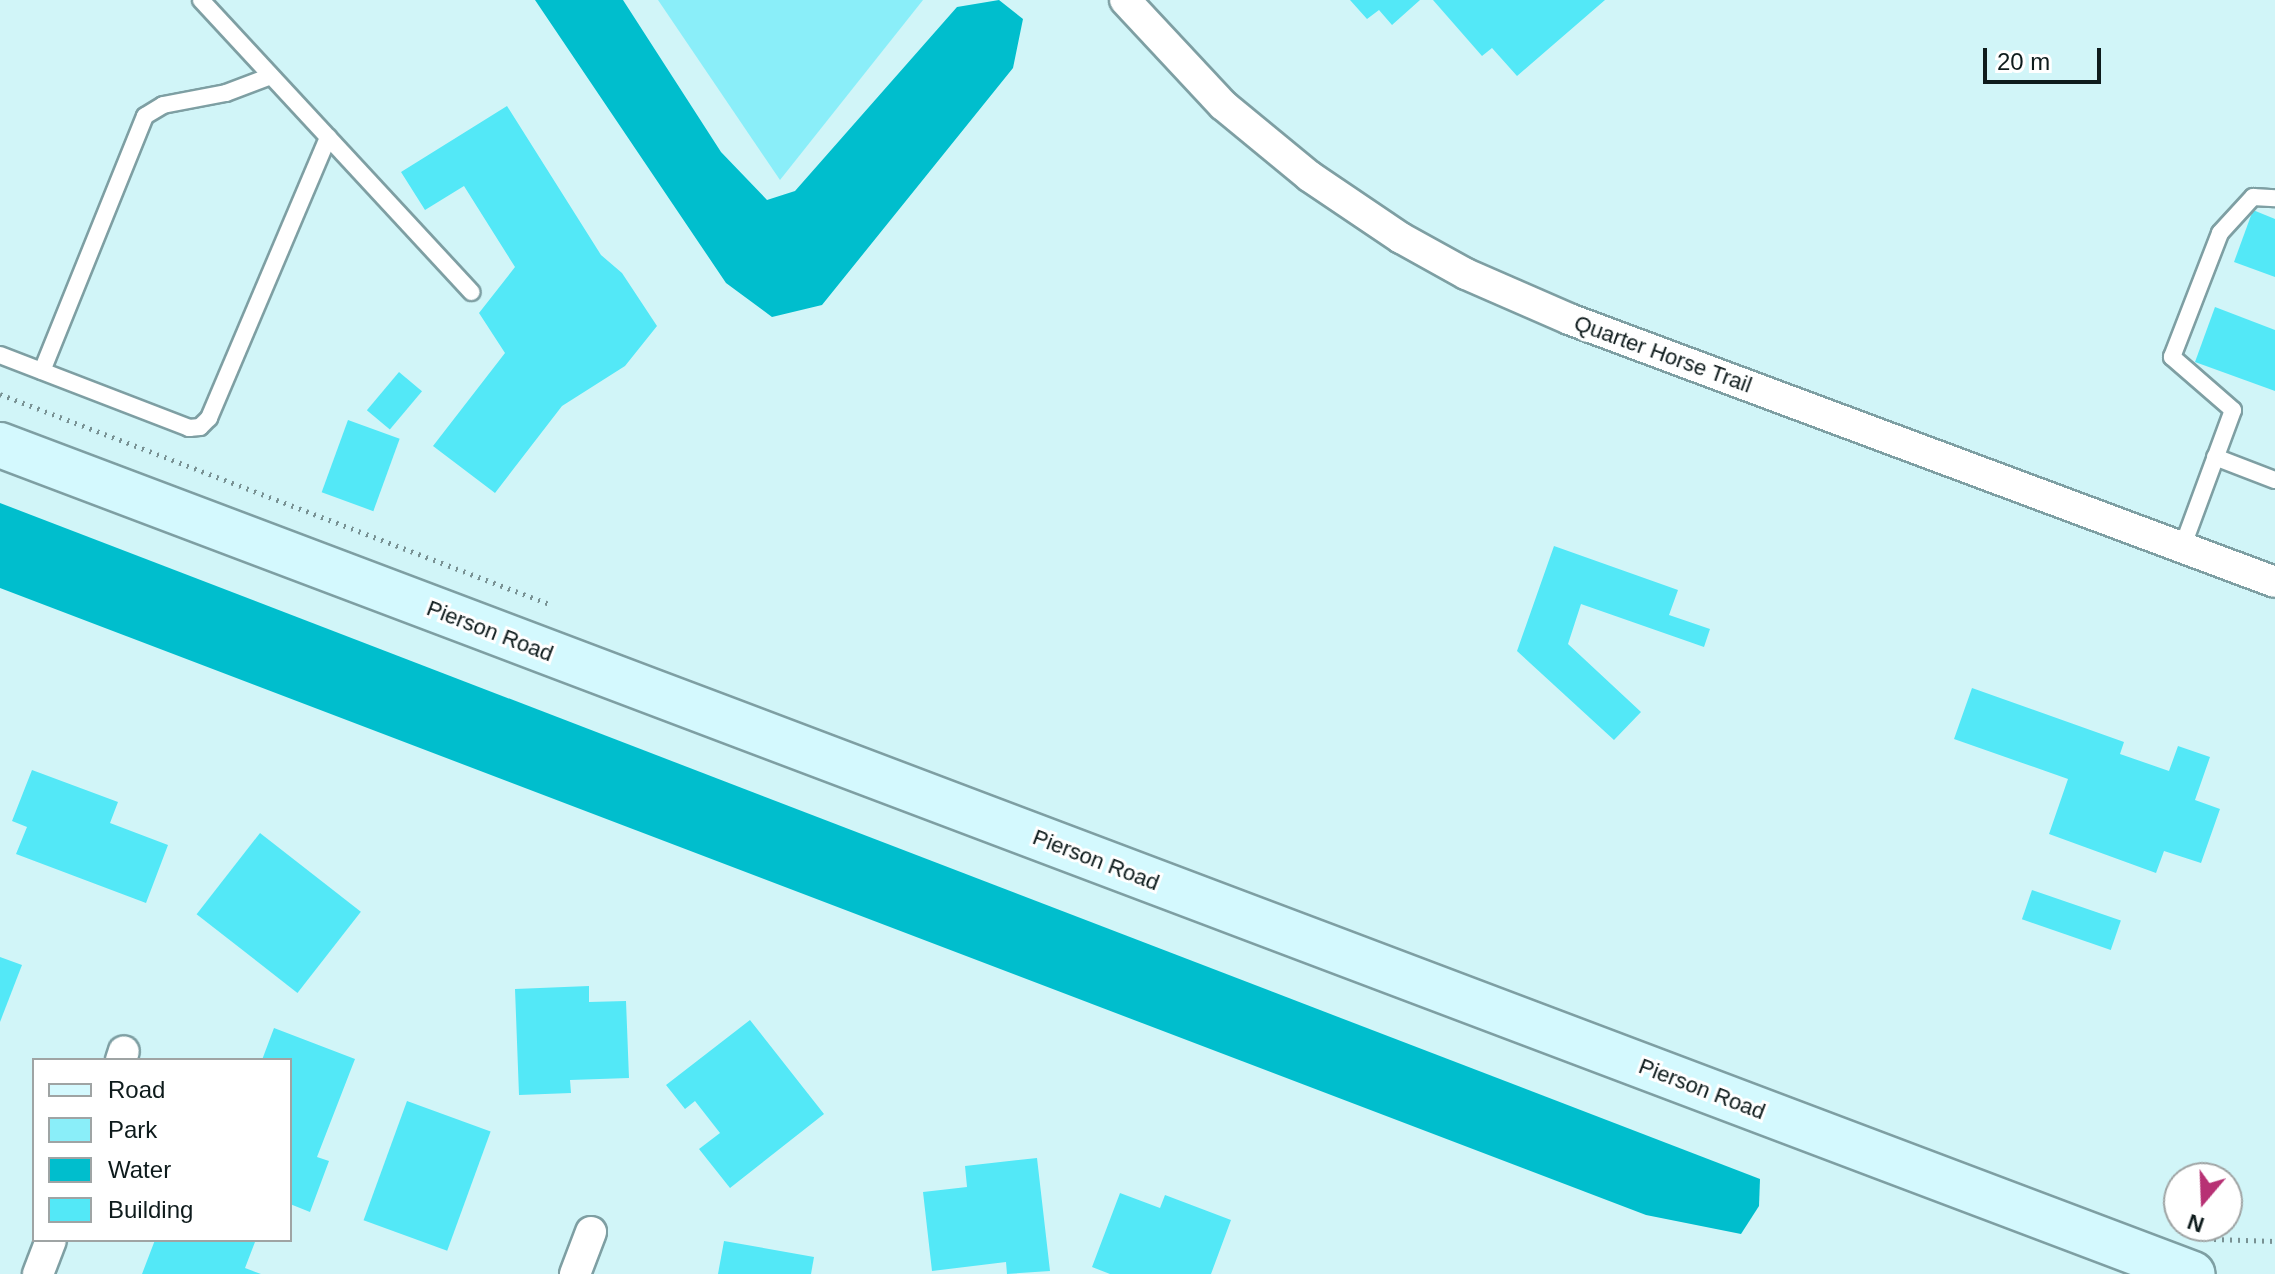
<!DOCTYPE html>
<style>
body{margin:0}
#map{position:relative;width:2275px;height:1274px;overflow:hidden;background:#d1f5f8;font-family:Helvetica,sans-serif}
div>[style]{position:absolute}
[style*='--x']{left:calc(var(--x)*1px);top:calc(var(--y)*1px);width:calc(var(--w)*1px);rotate:calc(var(--a)*1deg)}
.green>*{inset:0;background:#8aeef9}
.water>*{inset:0;background:#00becd}
.building>*{inset:0;background:#53e8f7;transform-origin:0 0}
.path>*{height:5px;margin-top:-2.5px;transform-origin:0;background:repeating-linear-gradient(90deg,#789193 0 2px,transparent 0 8px)}
.roads{filter:drop-shadow(2px 0 #7e9fa3) drop-shadow(-2px 0 #7e9fa3) drop-shadow(0 2px #7e9fa3) drop-shadow(0 -2px #7e9fa3)}
.lane>*{height:16px;margin:-8px;padding:0 8px;transform-origin:8px;border-radius:8px;background:#fff}
.street>*{height:30px;margin:-15px;padding:0 15px;transform-origin:15px;border-radius:15px;background:#fff}
.secondary>*{height:44px;margin:-22px;padding:0 22px;transform-origin:22px;border-radius:22px;background:#d4f9fe}
span{translate:-50% -50%;white-space:nowrap;text-align:center;line-height:1.15;-webkit-text-stroke:6px #fff;paint-order:stroke}
.street-label{font-size:22px;color:#0e1b1c}
.legend{position:absolute;left:32px;top:1058px;width:260px;height:184px;box-sizing:border-box;background:#fff;border:2px solid #9fa4a4;margin:0;padding:10px 14px;list-style:none;font-size:24px;color:#0e1b1c}
.legend li{display:flex;align-items:center;gap:16px;height:40px}
.legend b{width:40px;border:2px solid #9fa4a4}
.north{position:absolute;left:2163px;top:1162px;width:80px;height:80px;box-sizing:border-box;background:#fff;border:2px solid #9fa4a4;border-radius:50%;rotate:199deg;font-size:22px;font-weight:700;line-height:32px;text-align:center;color:#0e1b1c}
.north::after{content:'';display:block;margin:auto;width:28px;height:36px;background:#b73174;clip-path:polygon(50% 0,100% 100%,50% 72%,0 100%)}
.scale{position:absolute;left:1983px;top:48px;width:118px;height:36px;box-sizing:border-box;border:4px solid #0e1b1c;border-top:0;padding-left:10px;font-size:24px;line-height:28px;white-space:nowrap;color:#0e1b1c;-webkit-text-stroke:6px #fff;paint-order:stroke}
</style>
<div id="map">
<div class="green">
<div style="clip-path:polygon(658px 0,923px 0,780px 180px)"></div>
</div>
<div class="water">
<div style="clip-path:polygon(535px 0,623px 0,721px 152px,767px 200px,795px 191px,957px 7px,999px 0,1023px 19px,1013px 68px,822px 305px,772px 317px,726px 283px)"></div>
<div style="clip-path:polygon(0 503px,1760px 1179px,1759px 1206px,1741px 1234px,1646px 1215px,0 588px)"></div>
</div>
<div class="building">
<div style="clip-path:polygon(1350px 0,1420px 0,1392px 25px,1379px 10px,1367px 19px)"></div>
<div style="clip-path:polygon(1433px 0,1605px 0,1517px 76px,1492px 48px,1482px 56px)"></div>
<div style="clip-path:polygon(507px 106px,601px 255px,622px 273px,657px 326px,625px 366px,562px 406px,495px 493px,433px 446px,505px 353px,479px 313px,515px 267px,464px 186px,425px 210px,401px 172px)"></div>
<div style="clip-path:polygon(2253px 210px,2275px 219px,2275px 277px,2234px 262px)"></div>
<div style="clip-path:polygon(2215px 307px,2275px 330px,2275px 391px,2195px 362px)"></div>
<div style="left:399px;top:372px;width:30px;height:50px;rotate:40deg"></div>
<div style="left:348px;top:420px;width:55px;height:77px;rotate:20deg"></div>
<div style="clip-path:polygon(1554px 546px,1678px 590px,1669px 615px,1710px 629px,1704px 647px,1581px 604px,1568px 644px,1641px 712px,1614px 740px,1517px 651px)"></div>
<div style="clip-path:polygon(1972px 688px,2124px 742px,2120px 754px,2169px 771px,2178px 746px,2210px 757px,2195px 800px,2220px 809px,2201px 863px,2164px 851px,2156px 873px,2049px 834px,2068px 779px,1954px 739px)"></div>
<div style="clip-path:polygon(32px 770px,118px 802px,110px 823px,168px 845px,146px 903px,16px 854px,27px 827px,12px 821px)"></div>
<div style="left:260px;top:833px;width:128px;height:103px;rotate:38deg"></div>
<div style="left:2032px;top:890px;width:94px;height:31px;rotate:19deg"></div>
<div style="clip-path:polygon(0 957px,22px 965px,0 1022px)"></div>
<div style="clip-path:polygon(589px 986px,589px 1002px,626px 1001px,629px 1078px,570px 1080px,571px 1093px,519px 1095px,515px 989px)"></div>
<div style="clip-path:polygon(750px 1020px,824px 1114px,730px 1188px,699px 1149px,720px 1133px,695px 1101px,685px 1109px,666px 1085px)"></div>
<div style="clip-path:polygon(274px 1028px,355px 1059px,317px 1157px,329px 1161px,310px 1212px,290px 1204px,290px 1060px,262px 1060px)"></div>
<div style="left:407px;top:1101px;width:89px;height:127px;rotate:20deg"></div>
<div style="clip-path:polygon(1037px 1158px,1050px 1271px,1007px 1274px,1006px 1262px,932px 1271px,923px 1192px,967px 1187px,965px 1166px)"></div>
<div style="clip-path:polygon(1120px 1193px,1160px 1208px,1165px 1195px,1231px 1220px,1211px 1274px,1110px 1274px,1092px 1267px)"></div>
<div style="clip-path:polygon(155px 1240px,251px 1240px,255px 1242px,245px 1268px,261px 1274px,142px 1274px)"></div>
<div style="clip-path:polygon(724px 1241px,814px 1257px,811px 1274px,718px 1274px)"></div>
</div>
<div class="path">
<div style="--x:0;--y:394;--w:591;--a:20.92"></div>
<div style="--x:2214;--y:1239;--w:61;--a:1.9"></div>
</div>
<div class="roads">
<div class="lane">
<div style="--x:201;--y:0;--w:398;--a:47.2"></div>
<div style="--x:0;--y:355;--w:203;--a:21.1"></div>
<div style="--x:189;--y:428;--w:11;--a:-5"></div>
<div style="--x:200;--y:427;--w:13;--a:-45"></div>
<div style="--x:209;--y:418;--w:305;--a:-67"></div>
<div style="--x:42;--y:371;--w:275;--a:-68"></div>
<div style="--x:145;--y:116;--w:21;--a:-31"></div>
<div style="--x:163;--y:105;--w:64;--a:-10.8"></div>
<div style="--x:226;--y:93;--w:48;--a:-20.7"></div>
<div style="--x:2215;--y:457;--w:64;--a:21"></div>
<div style="--x:2182;--y:548;--w:147;--a:-69.7"></div>
<div style="--x:2233;--y:410;--w:81;--a:-139"></div>
<div style="--x:2172;--y:357;--w:133;--a:-68.8"></div>
<div style="--x:2220;--y:233;--w:49;--a:-47.5"></div>
<div style="--x:2253;--y:197;--w:22;--a:3"></div>
</div>
<div class="street">
<div style="--x:1125;--y:0;--w:144;--a:47"></div>
<div style="--x:1223;--y:105;--w:112;--a:39.5"></div>
<div style="--x:1309;--y:176;--w:111;--a:34"></div>
<div style="--x:1401;--y:238;--w:74;--a:29"></div>
<div style="--x:1466;--y:274;--w:112;--a:23.6"></div>
<div style="--x:1569;--y:319;--w:753;--a:20.43"></div>
<div style="--x:121;--y:1060;--w:9;--a:-72"></div>
<div style="--x:38;--y:1274;--w:36;--a:-69"></div>
<div style="--x:575;--y:1274;--w:45;--a:-69.1"></div>
</div>
<div class="secondary">
<div style="--x:0;--y:445;--w:2344;--a:20.71"></div>
</div>
</div>
<div class="street-label">
<span style="left:1663px;top:354px;rotate:20deg">Quarter Horse Trail</span>
<span style="left:490px;top:631px;rotate:21deg">Pierson Road</span>
<span style="left:1096px;top:860px;rotate:21deg">Pierson Road</span>
<span style="left:1702px;top:1089px;rotate:21deg">Pierson Road</span>
</div>
<ul class="legend">
<li><b style="height:10px;background:#d4f9fe"></b>Road</li>
<li><b style="height:22px;background:#8aeef9"></b>Park</li>
<li><b style="height:22px;background:#00becd"></b>Water</li>
<li><b style="height:22px;background:#53e8f7"></b>Building</li>
</ul>
<div class="north">N</div>
<div class="scale">20 m</div>
</div>
